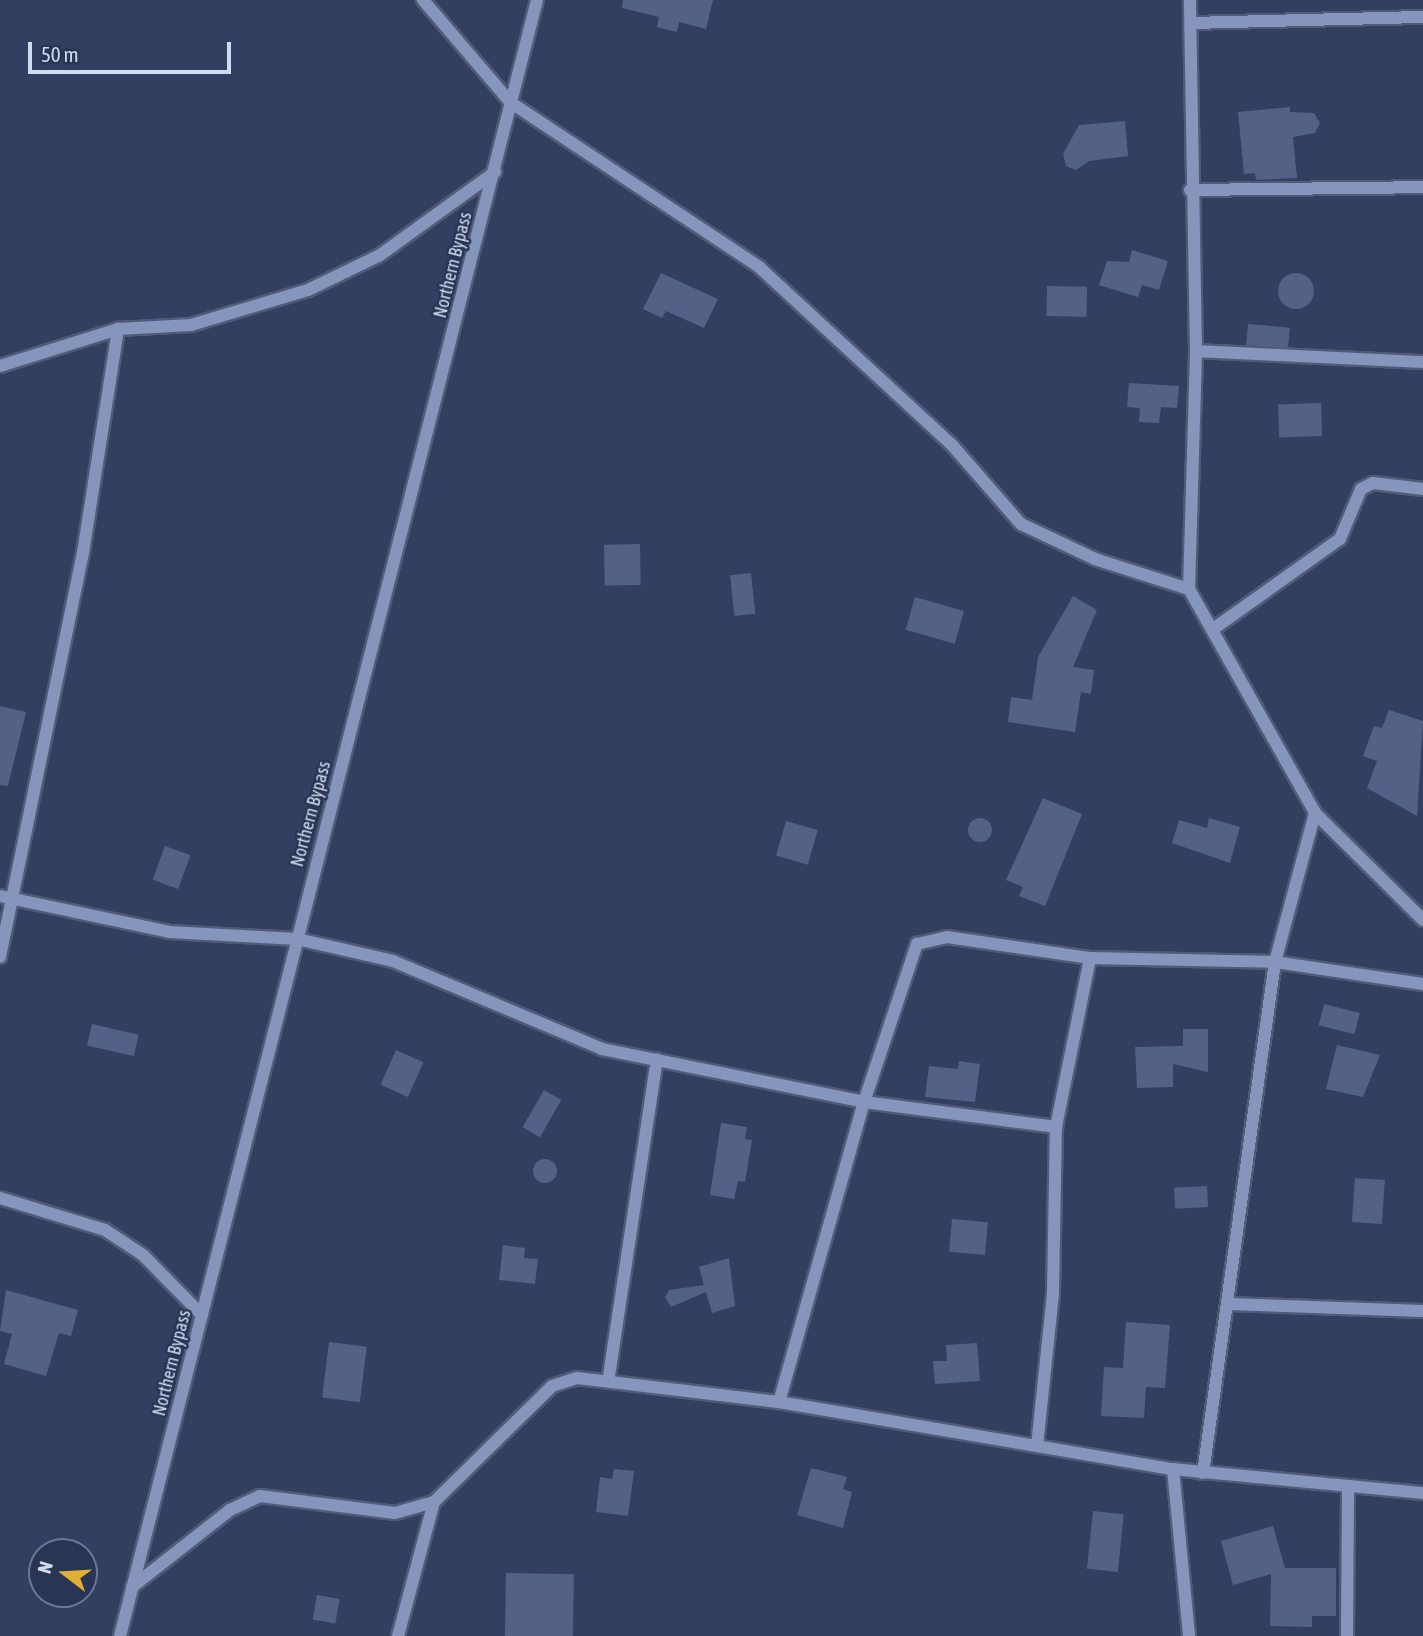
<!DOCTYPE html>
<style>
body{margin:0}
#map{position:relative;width:1423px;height:1636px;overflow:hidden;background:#323f61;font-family:"Asap Condensed",sans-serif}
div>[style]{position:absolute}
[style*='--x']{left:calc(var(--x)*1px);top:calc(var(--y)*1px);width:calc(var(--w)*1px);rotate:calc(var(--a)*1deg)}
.building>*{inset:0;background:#526185;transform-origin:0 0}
.round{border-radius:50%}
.roads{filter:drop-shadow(2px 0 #505b78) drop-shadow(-2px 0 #505b78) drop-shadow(0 2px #505b78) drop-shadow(0 -2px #505b78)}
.minor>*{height:12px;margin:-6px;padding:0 6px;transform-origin:6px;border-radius:6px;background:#8595bc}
span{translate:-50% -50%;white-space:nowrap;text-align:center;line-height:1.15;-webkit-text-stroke:5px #283555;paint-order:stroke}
.street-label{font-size:18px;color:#d1daef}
.north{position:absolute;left:28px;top:1538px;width:70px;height:70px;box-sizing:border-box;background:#283555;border:2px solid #6c7793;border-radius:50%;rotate:287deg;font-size:19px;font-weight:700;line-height:28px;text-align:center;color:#d1daef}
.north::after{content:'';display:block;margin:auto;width:24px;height:32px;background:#dfb034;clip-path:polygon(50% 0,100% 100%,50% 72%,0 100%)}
.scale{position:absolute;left:28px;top:42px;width:203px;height:32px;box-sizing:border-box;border:4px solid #d1daef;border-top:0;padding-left:9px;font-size:21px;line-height:24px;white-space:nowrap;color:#d1daef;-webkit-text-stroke:5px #283555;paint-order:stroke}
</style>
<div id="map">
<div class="building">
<div style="clip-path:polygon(623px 0,713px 0,706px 29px,679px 22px,677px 32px,657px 27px,659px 17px,622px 8px)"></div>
<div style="clip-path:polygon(1290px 107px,1290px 112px,1314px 113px,1320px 123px,1315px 133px,1293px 137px,1297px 178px,1256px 180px,1255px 173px,1244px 174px,1238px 112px)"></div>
<div style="clip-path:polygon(1125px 121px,1128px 156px,1089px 161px,1076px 170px,1066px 166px,1063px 154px,1079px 125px)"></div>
<div style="clip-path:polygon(1132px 250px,1168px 261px,1159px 290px,1142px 285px,1138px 297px,1099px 285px,1107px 261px,1129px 262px)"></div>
<div style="clip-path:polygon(661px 273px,718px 299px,704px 328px,666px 311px,662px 318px,643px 309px)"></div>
<div class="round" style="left:1278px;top:273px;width:36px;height:36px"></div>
<div style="left:1047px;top:286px;width:40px;height:30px;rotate:1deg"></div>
<div style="left:1248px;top:324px;width:42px;height:21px;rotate:5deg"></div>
<div style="clip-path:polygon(1129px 383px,1179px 386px,1177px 408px,1161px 407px,1159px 423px,1139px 422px,1140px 408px,1127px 407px)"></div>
<div style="left:1321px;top:403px;width:33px;height:43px;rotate:88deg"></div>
<div style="left:640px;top:544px;width:41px;height:36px;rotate:89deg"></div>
<div style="left:751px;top:573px;width:41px;height:21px;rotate:84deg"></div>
<div style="clip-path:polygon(1073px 596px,1097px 610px,1073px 667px,1094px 670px,1091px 694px,1081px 692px,1075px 732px,1008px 722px,1011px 697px,1032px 700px,1038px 657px)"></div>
<div style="left:915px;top:597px;width:51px;height:34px;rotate:16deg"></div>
<div style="clip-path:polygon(0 706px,26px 712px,8px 786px,0 785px)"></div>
<div style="clip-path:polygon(1389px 710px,1423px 721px,1417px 816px,1367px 788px,1377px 761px,1363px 756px,1374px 726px,1382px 728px)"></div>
<div style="clip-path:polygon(1043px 798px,1082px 814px,1045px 906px,1019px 896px,1023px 887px,1006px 880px)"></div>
<div style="clip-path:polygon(1209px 818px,1240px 827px,1230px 863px,1172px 843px,1179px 820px,1207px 828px)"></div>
<div class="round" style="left:968px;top:818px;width:24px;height:24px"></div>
<div style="left:786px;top:821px;width:33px;height:36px;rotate:16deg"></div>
<div style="left:165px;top:846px;width:27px;height:36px;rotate:20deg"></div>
<div style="left:1324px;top:1004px;width:37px;height:22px;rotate:14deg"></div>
<div style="left:92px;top:1024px;width:48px;height:22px;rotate:13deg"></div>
<div style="clip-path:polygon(1183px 1029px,1208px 1029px,1208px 1072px,1173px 1064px,1173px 1087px,1137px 1088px,1135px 1047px,1183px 1046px)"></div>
<div style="clip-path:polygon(1337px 1045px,1380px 1055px,1363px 1097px,1326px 1089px)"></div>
<div style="left:396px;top:1050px;width:30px;height:38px;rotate:24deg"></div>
<div style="clip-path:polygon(959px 1061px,980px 1064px,975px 1102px,925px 1097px,929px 1066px,958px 1069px)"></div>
<div style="left:544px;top:1090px;width:20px;height:43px;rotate:30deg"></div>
<div style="clip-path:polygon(721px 1123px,747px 1127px,745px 1139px,752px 1140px,745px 1182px,738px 1181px,734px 1199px,710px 1195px)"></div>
<div class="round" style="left:533px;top:1159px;width:24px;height:24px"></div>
<div style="left:1355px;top:1178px;width:30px;height:44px;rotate:4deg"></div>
<div style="left:1207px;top:1186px;width:21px;height:33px;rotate:87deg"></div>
<div style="left:952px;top:1219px;width:36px;height:33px;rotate:5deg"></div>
<div style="clip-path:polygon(503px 1245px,525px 1248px,524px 1258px,538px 1259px,535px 1284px,499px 1280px)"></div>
<div style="clip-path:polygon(729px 1258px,735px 1306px,712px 1313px,706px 1292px,671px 1307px,665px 1297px,669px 1290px,704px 1285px,699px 1267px)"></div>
<div style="clip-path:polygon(6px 1290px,78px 1310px,71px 1336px,59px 1333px,46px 1376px,4px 1364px,12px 1334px,0 1331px)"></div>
<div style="clip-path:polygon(1126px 1322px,1170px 1325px,1165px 1388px,1146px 1387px,1144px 1418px,1101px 1416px,1104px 1367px,1123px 1368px)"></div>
<div style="left:329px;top:1342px;width:38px;height:56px;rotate:7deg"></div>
<div style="clip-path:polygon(977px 1343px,980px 1381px,935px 1384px,933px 1361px,947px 1361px,946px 1345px)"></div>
<div style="clip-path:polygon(811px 1468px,847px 1477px,843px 1489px,852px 1492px,843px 1528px,797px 1515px)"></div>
<div style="clip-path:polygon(614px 1469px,634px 1471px,628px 1516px,596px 1512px,600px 1477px,612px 1479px)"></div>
<div style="left:1093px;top:1511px;width:31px;height:58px;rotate:6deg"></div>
<div style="clip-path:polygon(1273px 1526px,1285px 1568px,1336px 1568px,1336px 1616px,1312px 1616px,1312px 1627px,1270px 1626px,1271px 1574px,1233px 1585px,1221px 1541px)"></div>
<div style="left:506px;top:1573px;width:68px;height:63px;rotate:1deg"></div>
<div style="left:317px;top:1595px;width:23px;height:25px;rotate:10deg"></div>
</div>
<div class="roads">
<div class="minor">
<div style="--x:423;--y:0;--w:134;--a:49.5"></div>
<div style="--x:510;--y:102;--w:299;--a:33.5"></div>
<div style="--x:759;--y:267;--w:263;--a:42.7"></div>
<div style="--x:952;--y:445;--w:105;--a:48.9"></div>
<div style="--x:1021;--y:524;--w:82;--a:25.3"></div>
<div style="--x:1095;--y:559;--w:99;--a:17.7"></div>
<div style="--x:1189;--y:589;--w:257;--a:60.6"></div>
<div style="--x:1315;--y:813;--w:152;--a:44.7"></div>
<div style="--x:1191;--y:23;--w:232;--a:-1.5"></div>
<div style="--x:1190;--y:190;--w:233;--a:-0.7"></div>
<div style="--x:1196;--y:351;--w:227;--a:2.8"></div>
<div style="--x:0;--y:366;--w:124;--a:-17.4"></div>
<div style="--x:118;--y:329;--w:73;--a:-3.1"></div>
<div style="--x:191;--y:325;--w:122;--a:-16.7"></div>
<div style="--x:308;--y:290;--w:80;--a:-25.9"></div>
<div style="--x:380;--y:255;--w:142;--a:-35.8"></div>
<div style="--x:1189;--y:589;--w:238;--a:-88.3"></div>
<div style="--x:1196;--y:351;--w:351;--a:-91"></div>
<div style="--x:1216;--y:627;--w:152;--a:-35.4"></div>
<div style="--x:1340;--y:539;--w:54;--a:-67.2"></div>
<div style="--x:1361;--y:489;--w:13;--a:-27"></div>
<div style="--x:1373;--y:483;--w:50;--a:6.8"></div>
<div style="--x:0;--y:896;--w:173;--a:12"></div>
<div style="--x:169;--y:932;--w:128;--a:3.1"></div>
<div style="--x:297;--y:939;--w:98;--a:12.9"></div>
<div style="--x:393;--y:961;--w:227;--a:22.8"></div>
<div style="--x:602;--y:1049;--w:267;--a:11.4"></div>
<div style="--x:864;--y:1102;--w:194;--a:7.4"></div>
<div style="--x:0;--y:957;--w:412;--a:-78.4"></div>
<div style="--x:83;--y:553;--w:227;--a:-81.1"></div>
<div style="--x:0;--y:1198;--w:110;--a:16.9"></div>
<div style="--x:105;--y:1230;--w:45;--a:33.3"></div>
<div style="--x:143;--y:1255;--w:84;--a:45.5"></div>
<div style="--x:1229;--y:1304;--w:194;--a:2.1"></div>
<div style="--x:609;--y:1376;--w:320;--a:-81.4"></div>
<div style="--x:779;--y:1402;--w:312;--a:-74.2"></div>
<div style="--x:864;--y:1102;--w:167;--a:-71.5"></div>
<div style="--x:917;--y:944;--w:31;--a:-13"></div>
<div style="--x:947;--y:937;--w:145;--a:8.4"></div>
<div style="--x:1090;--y:958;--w:185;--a:1.2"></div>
<div style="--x:1275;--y:962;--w:150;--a:8.5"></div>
<div style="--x:1037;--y:1446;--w:154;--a:-84"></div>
<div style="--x:1053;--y:1293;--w:166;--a:-89"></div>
<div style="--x:1056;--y:1127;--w:172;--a:-78.6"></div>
<div style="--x:1173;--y:1469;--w:168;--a:84.5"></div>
<div style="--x:1203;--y:1473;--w:516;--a:-81.98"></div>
<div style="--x:1275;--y:962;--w:154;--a:-75"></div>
<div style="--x:132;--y:1587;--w:125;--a:-38.2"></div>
<div style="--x:230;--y:1510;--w:33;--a:-25"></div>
<div style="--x:260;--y:1496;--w:136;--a:7.2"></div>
<div style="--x:395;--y:1513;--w:41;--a:-15.8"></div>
<div style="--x:434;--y:1502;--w:165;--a:-44.5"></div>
<div style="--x:552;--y:1386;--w:26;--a:-18"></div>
<div style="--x:577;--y:1378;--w:203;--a:6.8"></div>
<div style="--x:779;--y:1402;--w:400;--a:9.7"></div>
<div style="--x:1173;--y:1469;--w:251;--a:5.5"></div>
<div style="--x:120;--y:1636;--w:1688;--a:-75.7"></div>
<div style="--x:398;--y:1636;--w:139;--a:-75"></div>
<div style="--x:1347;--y:1636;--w:148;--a:-89.6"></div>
</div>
</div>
<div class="street-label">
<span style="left:453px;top:265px;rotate:-76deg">Northern Bypass</span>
<span style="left:311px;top:814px;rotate:-75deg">Northern Bypass</span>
<span style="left:172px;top:1363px;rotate:-76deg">Northern Bypass</span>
</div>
<div class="north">N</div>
<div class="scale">50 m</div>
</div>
